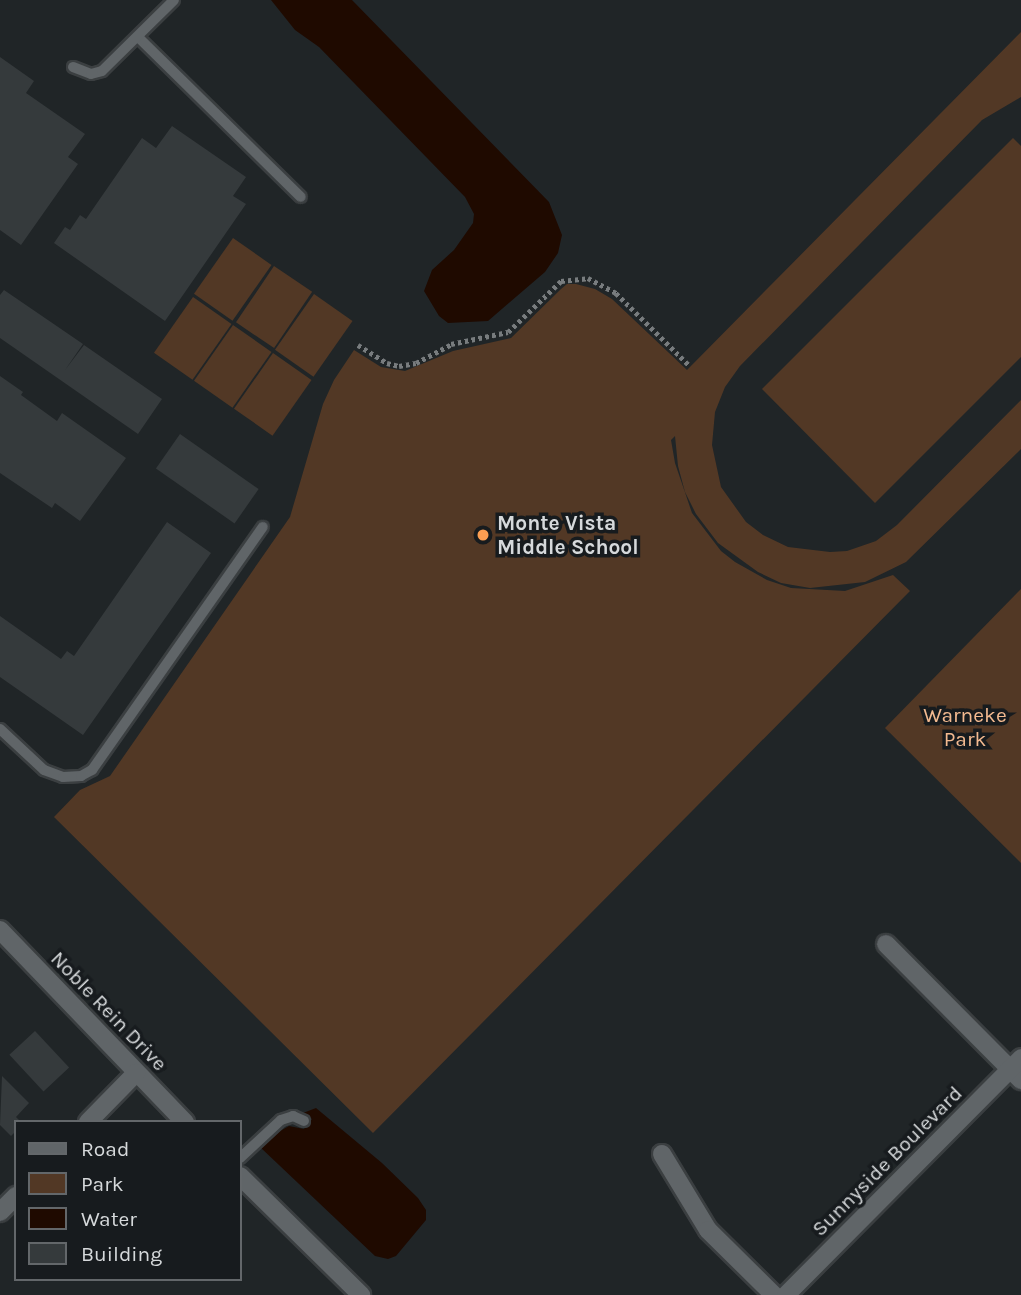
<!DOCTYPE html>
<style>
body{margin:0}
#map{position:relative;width:1021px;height:1295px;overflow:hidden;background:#202527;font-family:Karla,sans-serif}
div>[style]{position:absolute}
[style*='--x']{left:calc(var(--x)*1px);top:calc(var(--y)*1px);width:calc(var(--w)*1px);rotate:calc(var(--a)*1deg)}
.green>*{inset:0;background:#523825;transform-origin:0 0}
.water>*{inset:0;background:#1f0a00}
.building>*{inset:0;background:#353a3c;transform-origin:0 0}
.path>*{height:4.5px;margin-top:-2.25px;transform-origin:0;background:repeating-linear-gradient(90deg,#787c7e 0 3.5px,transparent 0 7px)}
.roads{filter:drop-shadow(2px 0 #3b3f41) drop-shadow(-2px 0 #3b3f41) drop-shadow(0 2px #3b3f41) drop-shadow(0 -2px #3b3f41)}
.service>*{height:10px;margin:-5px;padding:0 5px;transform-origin:5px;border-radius:5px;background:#606568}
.minor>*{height:18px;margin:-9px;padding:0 9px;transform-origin:9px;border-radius:9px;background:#606568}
.dots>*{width:19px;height:19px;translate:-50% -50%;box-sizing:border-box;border:4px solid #171b1e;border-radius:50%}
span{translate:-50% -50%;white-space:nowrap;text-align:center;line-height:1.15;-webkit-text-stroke:7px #171b1e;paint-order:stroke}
.poi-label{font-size:21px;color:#d6d9db;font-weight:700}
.left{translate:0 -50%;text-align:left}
.park-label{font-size:21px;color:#f3ba90}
.street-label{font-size:21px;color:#d6d9db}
.legend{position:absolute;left:14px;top:1120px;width:228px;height:161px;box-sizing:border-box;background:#171b1e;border:2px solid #63676a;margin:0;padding:9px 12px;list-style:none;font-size:21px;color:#d6d9db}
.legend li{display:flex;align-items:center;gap:14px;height:35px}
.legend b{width:35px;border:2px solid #63676a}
</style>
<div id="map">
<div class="green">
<div style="clip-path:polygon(1021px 32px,1021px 97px,982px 120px,740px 366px,725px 387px,715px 412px,712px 445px,721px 487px,746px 522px,763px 535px,788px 547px,830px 552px,847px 551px,876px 541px,897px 525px,1021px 400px,1021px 449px,906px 562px,865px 582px,810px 588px,781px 583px,758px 572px,718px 543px,696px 514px,685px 492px,678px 466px,675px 436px,671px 440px,675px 463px,692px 513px,721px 551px,735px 562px,767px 580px,791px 588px,845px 591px,893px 575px,910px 591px,373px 1133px,54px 817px,80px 790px,110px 776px,290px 517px,323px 404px,334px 380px,354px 350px,381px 367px,405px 371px,453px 351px,511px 338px,561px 289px,567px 284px,576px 284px,595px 289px,612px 299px,687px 370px)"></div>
<div style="clip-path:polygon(1013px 138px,1021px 146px,1021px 357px,875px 503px,762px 389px)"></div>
<div style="left:233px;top:238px;width:47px;height:68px;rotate:35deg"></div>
<div style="left:274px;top:266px;width:46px;height:68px;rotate:34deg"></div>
<div style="left:314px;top:294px;width:47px;height:68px;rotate:35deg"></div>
<div style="left:193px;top:297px;width:47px;height:68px;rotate:35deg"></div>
<div style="left:233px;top:325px;width:47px;height:68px;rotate:35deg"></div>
<div style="left:273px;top:353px;width:47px;height:68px;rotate:35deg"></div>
<div style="clip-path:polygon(1021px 589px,1021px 863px,885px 728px)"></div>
</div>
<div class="water">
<div style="clip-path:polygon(271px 0,352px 0,549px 202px,562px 235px,558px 253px,545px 272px,488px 321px,448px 323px,439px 316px,424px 291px,432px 270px,454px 250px,473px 223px,474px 214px,465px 197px,319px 47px,295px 30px)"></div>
<div style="clip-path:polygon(316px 1108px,382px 1163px,418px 1198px,426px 1210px,426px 1220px,396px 1256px,388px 1259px,375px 1256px,260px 1147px,271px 1136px,289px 1126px,304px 1129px,312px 1119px,303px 1113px)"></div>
</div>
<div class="building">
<div style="clip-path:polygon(0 57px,34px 81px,26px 93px,85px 134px,68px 157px,78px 164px,21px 245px,0 230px)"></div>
<div style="clip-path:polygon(172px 126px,246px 177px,233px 196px,246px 204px,165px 321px,54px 243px,65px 227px,70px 230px,80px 215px,86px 219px,142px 138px,156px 148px)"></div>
<div style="clip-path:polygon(4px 290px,83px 344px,65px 370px,84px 345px,162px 399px,138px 434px,0 338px,0 295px)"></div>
<div style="clip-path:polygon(0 376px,23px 392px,21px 395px,57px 421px,62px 413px,126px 458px,80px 521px,55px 503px,52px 508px,0 473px)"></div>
<div style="left:180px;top:434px;width:96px;height:42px;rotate:35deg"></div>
<div style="clip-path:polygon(167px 522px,211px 553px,83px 735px,0 677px,0 616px,61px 659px,67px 651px,74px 656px)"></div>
<div style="left:35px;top:1031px;width:50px;height:35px;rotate:47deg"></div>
<div style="clip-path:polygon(2px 1076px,29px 1103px,16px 1117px,21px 1122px,16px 1122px,16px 1131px,11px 1136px,0 1125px)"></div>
</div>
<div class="path">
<div style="--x:358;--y:345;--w:34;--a:32"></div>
<div style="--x:387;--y:363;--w:12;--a:14"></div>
<div style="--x:399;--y:366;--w:17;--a:-10"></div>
<div style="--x:416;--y:363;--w:40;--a:-28"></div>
<div style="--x:451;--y:344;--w:58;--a:-11.9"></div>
<div style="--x:508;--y:332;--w:74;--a:-43.9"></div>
<div style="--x:561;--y:281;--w:27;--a:-6"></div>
<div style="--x:588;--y:278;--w:32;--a:28"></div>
<div style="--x:616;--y:293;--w:104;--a:44.6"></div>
</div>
<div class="roads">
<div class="service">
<div style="--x:138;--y:37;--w:228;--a:44.5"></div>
<div style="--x:73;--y:67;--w:19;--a:21"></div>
<div style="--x:91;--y:74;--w:11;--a:-15"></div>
<div style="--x:102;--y:71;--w:101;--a:-44.6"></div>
<div style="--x:0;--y:729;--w:60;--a:43"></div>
<div style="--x:44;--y:770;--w:20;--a:20"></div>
<div style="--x:63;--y:777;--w:18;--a:-3"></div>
<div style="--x:81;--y:776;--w:13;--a:-29"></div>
<div style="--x:92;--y:770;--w:297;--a:-54.9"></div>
<div style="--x:240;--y:1158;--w:56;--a:-42.8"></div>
<div style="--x:281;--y:1120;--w:13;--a:-18"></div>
<div style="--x:293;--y:1116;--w:12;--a:24"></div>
</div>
<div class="minor">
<div style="--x:0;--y:930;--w:267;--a:46.1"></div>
<div style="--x:886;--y:944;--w:192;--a:45.2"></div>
<div style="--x:88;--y:1122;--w:69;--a:-45.6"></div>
<div style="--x:662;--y:1154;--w:89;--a:58.8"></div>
<div style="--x:708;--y:1230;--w:93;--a:44.6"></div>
<div style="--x:240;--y:1176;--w:170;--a:44.5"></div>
<div style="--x:0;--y:1212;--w:23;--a:-45"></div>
<div style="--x:786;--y:1295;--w:334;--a:-45.2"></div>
</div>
</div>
<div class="dots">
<div style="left:483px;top:535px;background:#fc9e52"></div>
</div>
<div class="poi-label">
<span class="left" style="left:497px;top:535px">Monte Vista<br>Middle School</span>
</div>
<div class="park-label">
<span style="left:965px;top:727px">Warneke<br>Park</span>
</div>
<div class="street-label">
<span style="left:109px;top:1011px;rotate:46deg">Noble Rein Drive</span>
<span style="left:887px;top:1161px;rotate:-45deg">Sunnyside Boulevard</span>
</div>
<ul class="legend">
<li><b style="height:9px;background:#606568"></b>Road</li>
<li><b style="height:19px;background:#523825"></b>Park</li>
<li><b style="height:19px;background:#1f0a00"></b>Water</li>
<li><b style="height:19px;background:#353a3c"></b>Building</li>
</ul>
</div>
